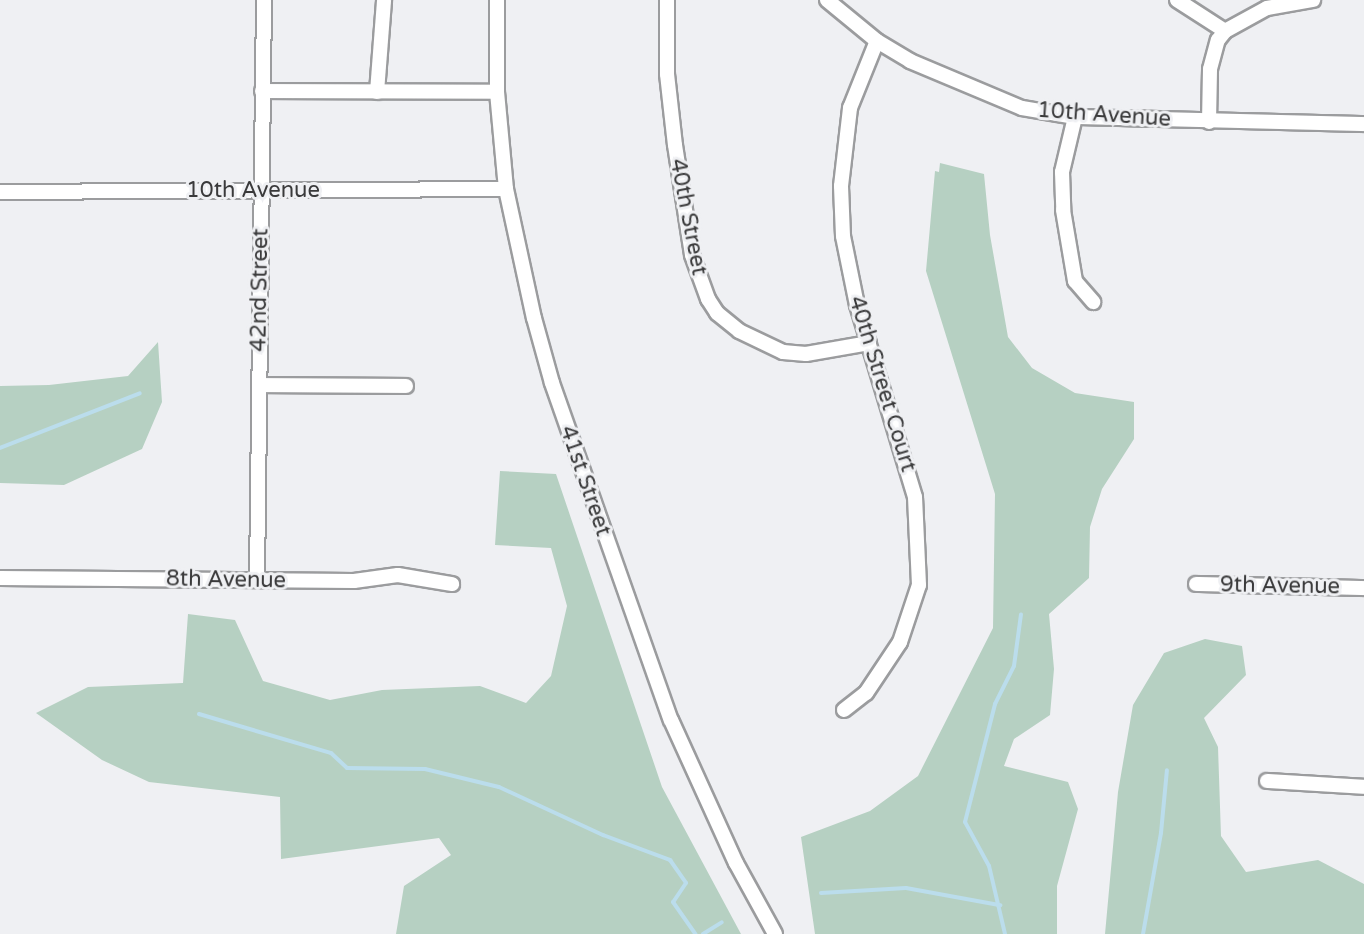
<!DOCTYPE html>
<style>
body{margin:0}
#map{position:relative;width:1364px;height:934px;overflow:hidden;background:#eff0f3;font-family:"Varela Round",sans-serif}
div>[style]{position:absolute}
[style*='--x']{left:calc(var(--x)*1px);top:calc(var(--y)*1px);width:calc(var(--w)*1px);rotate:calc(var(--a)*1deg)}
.green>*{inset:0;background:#b6d0c2}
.stream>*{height:4px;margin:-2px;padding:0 2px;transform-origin:2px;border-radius:2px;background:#bbddec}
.roads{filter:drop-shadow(2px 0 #9b9c9e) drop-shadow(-2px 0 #9b9c9e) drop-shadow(0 2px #9b9c9e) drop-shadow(0 -2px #9b9c9e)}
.minor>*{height:14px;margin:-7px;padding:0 7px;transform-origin:7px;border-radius:7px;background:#fff}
span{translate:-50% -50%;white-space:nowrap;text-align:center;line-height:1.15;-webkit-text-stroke:6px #eff0f3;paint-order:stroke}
.street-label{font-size:22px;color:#3a3a3b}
</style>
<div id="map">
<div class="green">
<div style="clip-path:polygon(940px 163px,984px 174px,990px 235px,1008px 337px,1032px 368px,1075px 393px,1134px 402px,1134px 439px,1102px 489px,1090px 527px,1089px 578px,1049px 614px,1054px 669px,1050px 715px,1014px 739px,1004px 766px,1068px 782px,1078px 809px,1057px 886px,1057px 934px,815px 934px,801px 837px,870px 811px,918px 776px,993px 628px,995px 494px,926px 271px,935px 171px,939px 172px)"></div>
<div style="clip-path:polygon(158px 342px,162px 402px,142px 449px,64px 485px,0 483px,0 386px,49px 385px,128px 376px)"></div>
<div style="clip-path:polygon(500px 471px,556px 474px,662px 787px,741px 934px,396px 934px,404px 886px,451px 855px,439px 838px,281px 859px,280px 797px,149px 782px,102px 760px,36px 713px,88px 687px,183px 683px,188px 614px,235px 620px,263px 681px,330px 700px,382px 690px,480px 686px,526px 703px,551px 676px,567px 606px,551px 548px,495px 545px)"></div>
<div style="clip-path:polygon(1205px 639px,1242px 646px,1246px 675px,1204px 718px,1218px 747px,1221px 836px,1246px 872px,1318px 860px,1364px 884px,1364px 934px,1105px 934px,1118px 792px,1133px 705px,1164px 653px)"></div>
</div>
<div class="stream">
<div style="--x:0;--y:448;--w:150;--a:-21.4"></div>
<div style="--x:199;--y:714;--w:138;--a:16.5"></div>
<div style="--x:331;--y:753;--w:22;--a:43"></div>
<div style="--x:347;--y:768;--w:78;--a:0.7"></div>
<div style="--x:425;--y:769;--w:76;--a:13.7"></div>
<div style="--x:499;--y:787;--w:115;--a:24.8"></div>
<div style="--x:603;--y:835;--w:72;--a:20.5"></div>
<div style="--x:670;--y:860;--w:28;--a:55"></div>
<div style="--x:686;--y:883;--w:23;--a:124"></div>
<div style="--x:673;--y:902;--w:39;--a:55"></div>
<div style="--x:821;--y:893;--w:85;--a:-3.4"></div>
<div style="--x:906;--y:888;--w:96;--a:10.3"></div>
<div style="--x:703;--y:934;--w:22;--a:-32"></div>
<div style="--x:1005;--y:934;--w:70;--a:-103.2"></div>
<div style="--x:989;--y:866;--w:50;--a:-118.6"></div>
<div style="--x:965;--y:822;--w:122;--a:-75.7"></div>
<div style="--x:995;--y:704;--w:42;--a:-63.4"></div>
<div style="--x:1014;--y:666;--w:52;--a:-82.3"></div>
<div style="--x:1143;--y:934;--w:103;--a:-79.9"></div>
<div style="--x:1161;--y:833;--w:63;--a:-84.6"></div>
</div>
<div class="roads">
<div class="minor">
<div style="--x:497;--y:0;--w:92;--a:90"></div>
<div style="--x:497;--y:92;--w:97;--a:84.7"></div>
<div style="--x:506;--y:189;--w:132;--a:77.8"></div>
<div style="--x:534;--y:318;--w:67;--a:74.5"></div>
<div style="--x:552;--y:383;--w:357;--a:70.6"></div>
<div style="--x:671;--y:720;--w:157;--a:65.6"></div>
<div style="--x:736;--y:863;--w:81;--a:61.2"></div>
<div style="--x:667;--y:0;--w:74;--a:90"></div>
<div style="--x:667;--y:74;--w:71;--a:83.6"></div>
<div style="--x:675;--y:145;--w:111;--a:81.2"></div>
<div style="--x:692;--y:255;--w:47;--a:70"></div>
<div style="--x:708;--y:299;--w:17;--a:57"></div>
<div style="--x:717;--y:313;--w:28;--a:39"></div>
<div style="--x:739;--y:331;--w:49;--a:25.5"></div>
<div style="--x:783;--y:352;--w:23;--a:5"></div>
<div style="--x:806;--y:354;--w:64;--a:-9.9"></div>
<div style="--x:827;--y:0;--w:65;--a:39.4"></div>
<div style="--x:877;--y:41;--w:39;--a:31"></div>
<div style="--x:910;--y:61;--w:121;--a:22.8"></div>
<div style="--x:1022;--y:108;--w:54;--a:9.6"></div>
<div style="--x:1075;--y:117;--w:289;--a:1.4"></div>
<div style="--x:1177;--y:0;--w:57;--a:32.9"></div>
<div style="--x:262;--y:91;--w:235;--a:0.2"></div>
<div style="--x:377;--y:92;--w:92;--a:-85.6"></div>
<div style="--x:1075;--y:117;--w:57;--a:103.3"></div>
<div style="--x:1062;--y:172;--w:38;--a:88"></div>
<div style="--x:1063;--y:210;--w:72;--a:80.4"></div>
<div style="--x:1075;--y:281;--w:28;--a:49"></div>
<div style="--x:1209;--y:122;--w:53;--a:-88.9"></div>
<div style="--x:1210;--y:69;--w:30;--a:-75"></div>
<div style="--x:1218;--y:40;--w:11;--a:-52"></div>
<div style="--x:1225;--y:31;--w:48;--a:-28.7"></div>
<div style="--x:1267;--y:8;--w:47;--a:-9.9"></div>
<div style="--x:0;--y:192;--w:506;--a:-0.34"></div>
<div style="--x:259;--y:385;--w:147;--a:0.4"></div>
<div style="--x:0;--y:578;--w:354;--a:0.5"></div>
<div style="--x:354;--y:581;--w:44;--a:-7.8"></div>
<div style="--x:398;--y:575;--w:55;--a:9.5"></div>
<div style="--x:257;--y:580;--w:580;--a:-89.31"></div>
<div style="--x:1196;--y:584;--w:168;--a:1.4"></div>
<div style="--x:844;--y:710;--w:28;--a:-38"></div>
<div style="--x:866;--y:693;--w:61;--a:-56.3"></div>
<div style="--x:900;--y:642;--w:60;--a:-71.6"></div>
<div style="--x:919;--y:585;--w:88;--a:-92.6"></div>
<div style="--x:915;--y:497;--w:201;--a:-106.8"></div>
<div style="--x:857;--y:305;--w:70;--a:-101.5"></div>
<div style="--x:843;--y:236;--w:50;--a:-92.3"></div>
<div style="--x:841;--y:186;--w:79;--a:-83.4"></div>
<div style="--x:850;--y:108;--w:72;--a:-68.1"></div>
<div style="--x:1267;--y:781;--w:97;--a:3.5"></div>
</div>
</div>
<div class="street-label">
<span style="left:1104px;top:115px;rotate:4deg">10th Avenue</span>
<span style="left:253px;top:191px">10th Avenue</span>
<span style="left:688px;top:217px;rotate:79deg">40th Street</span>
<span style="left:260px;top:290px;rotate:-89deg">42nd Street</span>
<span style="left:882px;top:384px;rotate:73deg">40th Street Court</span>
<span style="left:585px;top:481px;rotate:71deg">41st Street</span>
<span style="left:226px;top:580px;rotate:1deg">8th Avenue</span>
<span style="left:1280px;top:586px;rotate:1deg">9th Avenue</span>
</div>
</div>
